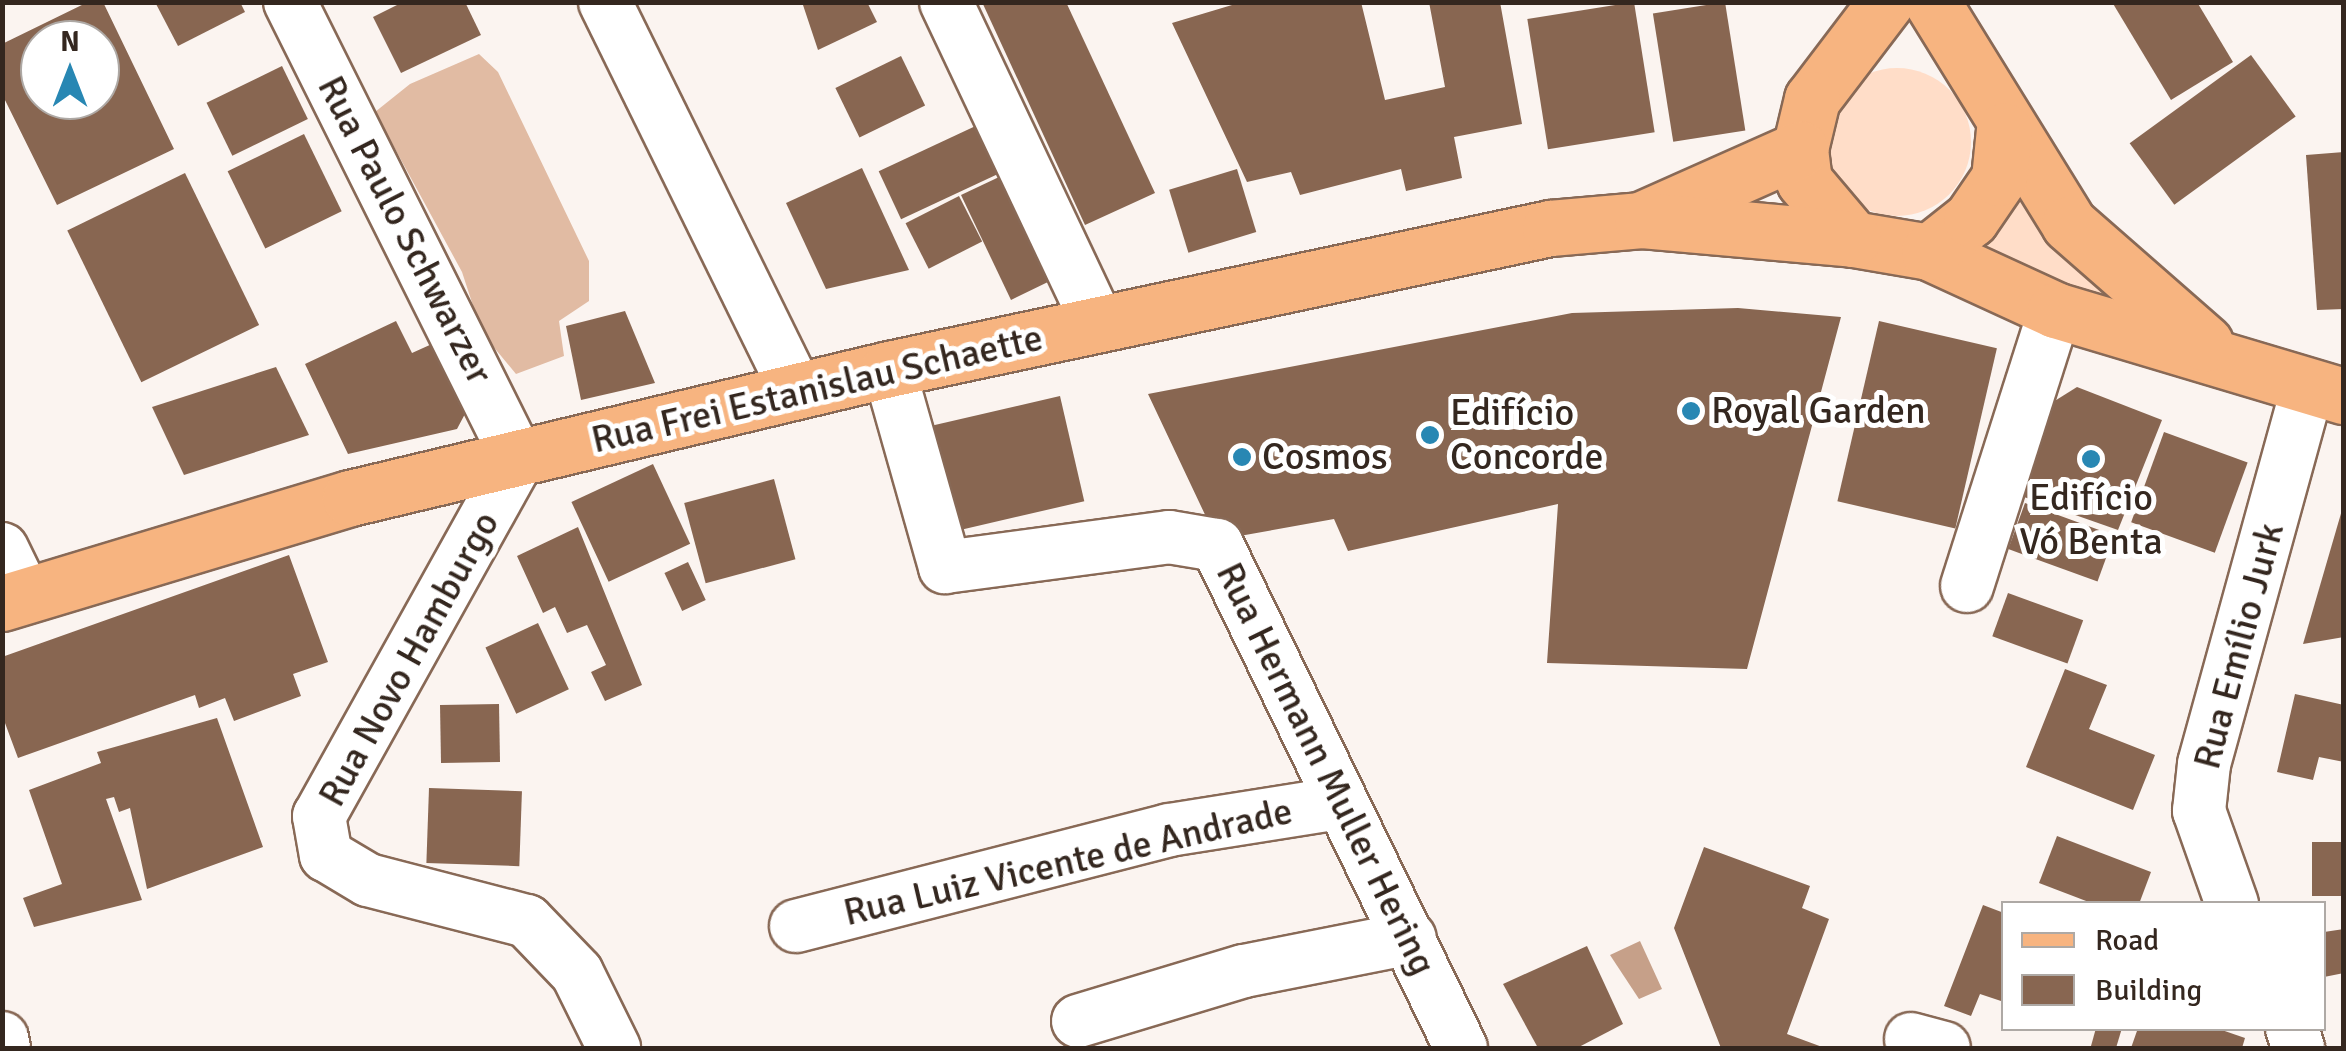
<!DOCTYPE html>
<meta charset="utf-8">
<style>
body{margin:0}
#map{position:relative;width:2346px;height:1051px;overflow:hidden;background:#fbf4f0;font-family:Signika,sans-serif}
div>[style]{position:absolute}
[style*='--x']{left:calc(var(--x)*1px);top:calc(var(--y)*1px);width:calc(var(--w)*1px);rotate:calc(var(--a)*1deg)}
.green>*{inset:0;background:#ffddc8}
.round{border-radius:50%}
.forest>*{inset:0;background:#e1bba3}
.water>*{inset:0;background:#c6a089}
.building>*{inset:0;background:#886651;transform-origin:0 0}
.roads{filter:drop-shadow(2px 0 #886956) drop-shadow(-2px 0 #886956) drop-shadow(0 2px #886956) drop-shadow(0 -2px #886956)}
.minor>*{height:52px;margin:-26px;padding:0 26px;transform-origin:26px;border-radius:26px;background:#fff}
.major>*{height:55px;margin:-27.5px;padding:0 27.5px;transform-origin:27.5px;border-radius:27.5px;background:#f7b480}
.dots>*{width:28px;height:28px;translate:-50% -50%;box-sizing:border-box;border:5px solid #fff;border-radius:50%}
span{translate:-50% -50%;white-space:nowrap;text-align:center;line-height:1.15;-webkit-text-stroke:10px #fff;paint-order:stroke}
.street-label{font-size:38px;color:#34271f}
.poi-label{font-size:38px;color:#34271f}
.left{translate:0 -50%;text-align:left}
.frame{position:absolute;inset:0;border:5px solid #34271f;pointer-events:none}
.legend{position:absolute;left:2001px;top:901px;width:325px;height:130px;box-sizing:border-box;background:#fff;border:2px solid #aea9a5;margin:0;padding:12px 18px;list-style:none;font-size:30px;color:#34271f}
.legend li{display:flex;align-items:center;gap:20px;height:50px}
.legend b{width:50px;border:2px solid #aea9a5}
.north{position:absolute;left:20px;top:20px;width:100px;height:100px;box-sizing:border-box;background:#fff;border:2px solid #aea9a5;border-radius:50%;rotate:0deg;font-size:28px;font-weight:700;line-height:40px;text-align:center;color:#34271f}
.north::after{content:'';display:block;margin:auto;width:35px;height:45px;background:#2887b3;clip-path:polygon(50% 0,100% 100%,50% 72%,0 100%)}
</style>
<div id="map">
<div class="green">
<div class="round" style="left:1823px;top:68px;width:148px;height:148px"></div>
<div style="clip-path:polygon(2018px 189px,2125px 308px,1962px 251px)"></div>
</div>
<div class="forest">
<div style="clip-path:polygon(479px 54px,498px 72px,589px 261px,589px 301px,559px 321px,564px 356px,516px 374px,482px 333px,462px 272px,375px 112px,410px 84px)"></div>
</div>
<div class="water">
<div style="clip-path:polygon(1640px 941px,1662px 989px,1639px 999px,1610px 955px)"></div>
</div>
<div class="building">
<div style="clip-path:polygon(evenodd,88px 2px,103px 2px,174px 149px,57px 205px,2px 94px,2px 44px,88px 2px,40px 40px,100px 40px,100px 100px,40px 100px,40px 40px)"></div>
<div style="clip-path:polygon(155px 2px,240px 2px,245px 12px,178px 46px)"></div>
<div style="clip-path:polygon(403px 2px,465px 2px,481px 35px,401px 73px,373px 17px)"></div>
<div style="clip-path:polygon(802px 2px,867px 2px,877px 22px,818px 50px)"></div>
<div style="clip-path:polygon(982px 2px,1066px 2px,1155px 193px,1085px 225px)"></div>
<div style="clip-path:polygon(1242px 2px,1361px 2px,1385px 100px,1445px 87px,1429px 2px,1500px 2px,1522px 124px,1454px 137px,1462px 178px,1406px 191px,1401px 169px,1300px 195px,1291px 172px,1247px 182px,1172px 23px)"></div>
<div style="left:1634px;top:2px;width:132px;height:108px;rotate:81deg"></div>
<div style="left:1725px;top:2px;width:130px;height:73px;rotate:81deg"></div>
<div style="clip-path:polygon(2112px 2px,2197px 2px,2233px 62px,2171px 100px)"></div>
<div style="left:2251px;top:55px;width:76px;height:150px;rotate:54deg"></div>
<div style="left:901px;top:56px;width:55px;height:73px;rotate:64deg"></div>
<div style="left:282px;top:66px;width:59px;height:84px;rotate:64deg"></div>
<div style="left:982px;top:123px;width:53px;height:114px;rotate:65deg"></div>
<div style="left:304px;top:134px;width:86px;height:85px;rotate:64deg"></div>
<div style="clip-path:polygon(2344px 152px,2344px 309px,2317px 310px,2306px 155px)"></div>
<div style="clip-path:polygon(862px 168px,909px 270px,826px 289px,786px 203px)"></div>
<div style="clip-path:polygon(1016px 169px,1050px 281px,1011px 300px,961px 195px)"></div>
<div style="left:1237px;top:169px;width:66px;height:71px;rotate:73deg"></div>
<div style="left:185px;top:173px;width:169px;height:131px;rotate:64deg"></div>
<div style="left:959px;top:196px;width:51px;height:60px;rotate:63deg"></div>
<div style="clip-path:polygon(1738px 308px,1841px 317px,1747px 669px,1547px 663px,1558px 504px,1348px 551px,1334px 519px,1217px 540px,1148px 394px,1572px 313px)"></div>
<div style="clip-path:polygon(625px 311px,655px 383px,581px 400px,566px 326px)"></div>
<div style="clip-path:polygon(396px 321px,412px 353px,443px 339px,466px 412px,457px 429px,348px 454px,305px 364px)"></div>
<div style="left:1879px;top:321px;width:121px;height:185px;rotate:13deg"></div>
<div style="clip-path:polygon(276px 367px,309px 435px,184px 475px,152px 407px)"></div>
<div style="clip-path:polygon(2077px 387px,2162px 420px,2118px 530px,2024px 497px,2053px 402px)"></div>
<div style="left:1060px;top:396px;width:108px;height:134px;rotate:77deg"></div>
<div style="left:2164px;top:432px;width:89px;height:96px;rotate:20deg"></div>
<div style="left:653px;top:464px;width:88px;height:90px;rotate:65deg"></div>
<div style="left:774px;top:479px;width:83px;height:93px;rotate:75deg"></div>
<div style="left:2025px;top:503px;width:95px;height:49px;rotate:20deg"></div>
<div style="clip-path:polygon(2342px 510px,2344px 637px,2303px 644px,2319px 589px)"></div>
<div style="clip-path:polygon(578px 527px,642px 685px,605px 701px,591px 672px,606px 665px,587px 625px,567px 633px,555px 607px,543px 613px,517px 556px)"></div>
<div style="clip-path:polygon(289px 555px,328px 662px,293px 674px,301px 696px,234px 721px,225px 698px,199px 708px,195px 695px,18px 758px,2px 715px,2px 657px)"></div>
<div style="left:688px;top:562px;width:42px;height:26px;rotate:65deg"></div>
<div style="left:2008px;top:593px;width:80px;height:46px;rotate:20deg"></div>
<div style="left:538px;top:623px;width:73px;height:58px;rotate:65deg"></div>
<div style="clip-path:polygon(2065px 669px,2107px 685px,2089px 729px,2155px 755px,2133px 810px,2026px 767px)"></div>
<div style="clip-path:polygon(2295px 694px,2344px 705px,2344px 762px,2319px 757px,2313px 780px,2277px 772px)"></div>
<div style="left:499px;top:704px;width:58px;height:59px;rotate:89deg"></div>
<div style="clip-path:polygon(217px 718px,263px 847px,147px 889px,130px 808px,119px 812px,114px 797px,106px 799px,142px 900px,34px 927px,23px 898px,62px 884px,29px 790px,101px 763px,97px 752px)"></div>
<div style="left:429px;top:788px;width:93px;height:75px;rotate:2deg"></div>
<div style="clip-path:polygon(2057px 836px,2151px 872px,2139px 904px,2094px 904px,2039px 883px)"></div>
<div style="left:2344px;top:842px;width:54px;height:32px;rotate:90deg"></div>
<div style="clip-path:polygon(1704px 847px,1810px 886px,1802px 908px,1829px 919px,1787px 1034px,1825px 1048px,1721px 1048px,1674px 928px)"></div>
<div style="clip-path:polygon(1983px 905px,2004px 913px,2004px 1002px,1980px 994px,1971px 1016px,1944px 1006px)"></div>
<div style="clip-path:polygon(2344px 929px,2344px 973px,2324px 977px,2324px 932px)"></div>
<div style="clip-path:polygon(1587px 946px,1623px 1024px,1577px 1048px,1538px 1048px,1503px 984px)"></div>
<div style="clip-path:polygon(2096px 1028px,2122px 1028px,2116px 1048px,2091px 1046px)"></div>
<div style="clip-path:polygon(2138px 1028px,2216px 1028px,2245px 1038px,2242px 1048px,2131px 1048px)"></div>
</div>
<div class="roads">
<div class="minor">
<div style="--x:290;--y:2;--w:511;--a:63.49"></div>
<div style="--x:518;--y:459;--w:409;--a:119.1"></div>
<div style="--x:319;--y:816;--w:40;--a:80"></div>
<div style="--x:326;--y:855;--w:49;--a:30.8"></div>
<div style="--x:368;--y:880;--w:164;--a:14.5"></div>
<div style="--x:527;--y:921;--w:72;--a:46.1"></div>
<div style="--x:577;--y:973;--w:84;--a:63.7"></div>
<div style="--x:605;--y:2;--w:433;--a:63.8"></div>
<div style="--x:946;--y:2;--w:357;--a:64.7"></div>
<div style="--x:889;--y:369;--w:206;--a:74.2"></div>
<div style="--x:945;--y:567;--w:226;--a:-7.6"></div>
<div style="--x:1169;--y:537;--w:49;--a:9.5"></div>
<div style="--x:1217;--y:545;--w:559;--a:64.12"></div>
<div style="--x:2;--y:549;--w:50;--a:63.9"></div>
<div style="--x:1967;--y:586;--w:290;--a:-72.3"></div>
<div style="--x:2232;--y:904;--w:99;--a:-109.5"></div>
<div style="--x:2199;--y:811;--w:47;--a:-83.9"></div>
<div style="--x:2204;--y:764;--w:392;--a:-74.6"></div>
<div style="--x:796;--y:926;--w:385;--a:-14.4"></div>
<div style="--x:1169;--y:830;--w:173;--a:-9"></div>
<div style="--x:1078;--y:1021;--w:173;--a:-16.8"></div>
<div style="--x:1244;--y:971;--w:169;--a:-11.2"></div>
<div style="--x:2292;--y:1028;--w:21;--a:73"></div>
<div style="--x:2;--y:1038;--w:10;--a:79"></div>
<div style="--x:1911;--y:1039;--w:34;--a:15"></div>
</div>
<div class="major">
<div style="--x:1886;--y:2;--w:122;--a:127.3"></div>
<div style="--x:1812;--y:99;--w:51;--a:103.5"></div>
<div style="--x:1800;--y:149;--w:32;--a:83"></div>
<div style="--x:1804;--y:181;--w:76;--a:49.8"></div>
<div style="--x:1853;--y:239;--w:77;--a:9.7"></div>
<div style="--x:1929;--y:252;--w:139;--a:24.7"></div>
<div style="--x:2055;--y:310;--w:302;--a:16.6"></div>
<div style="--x:1932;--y:2;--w:261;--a:58.3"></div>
<div style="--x:2069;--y:224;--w:181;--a:41.2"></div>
<div style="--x:1645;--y:218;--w:170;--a:-24"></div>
<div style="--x:1929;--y:252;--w:53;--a:-38.2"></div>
<div style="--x:1971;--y:219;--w:50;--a:-55.7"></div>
<div style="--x:1999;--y:178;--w:48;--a:-84.1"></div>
<div style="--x:2;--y:603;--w:363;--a:-16.8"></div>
<div style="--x:350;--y:498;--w:554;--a:-13.46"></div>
<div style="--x:889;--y:369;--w:676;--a:-12.04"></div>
<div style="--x:1550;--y:228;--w:92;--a:-5"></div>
<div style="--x:1642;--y:220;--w:212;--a:5.1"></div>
</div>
</div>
<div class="dots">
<div style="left:1691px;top:411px;background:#2887b3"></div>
<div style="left:1430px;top:435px;background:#2887b3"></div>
<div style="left:1242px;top:457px;background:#2887b3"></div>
<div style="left:2091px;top:459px;background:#2887b3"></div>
</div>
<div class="street-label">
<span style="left:405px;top:230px;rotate:63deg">Rua Paulo Schwarzer</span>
<span style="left:817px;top:389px;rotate:-13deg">Rua Frei Estanislau Schaette</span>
<span style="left:2239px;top:646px;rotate:-75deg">Rua Emílio Jurk</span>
<span style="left:409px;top:659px;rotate:-61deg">Rua Novo Hamburgo</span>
<span style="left:1326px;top:769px;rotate:64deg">Rua Hermann Muller Hering</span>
<span style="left:1068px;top:862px;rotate:-13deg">Rua Luiz Vicente de Andrade</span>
</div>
<div class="poi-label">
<span class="left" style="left:1711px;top:411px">Royal Garden</span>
<span class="left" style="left:1450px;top:435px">Edifício<br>Concorde</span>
<span class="left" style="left:1262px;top:457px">Cosmos</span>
<span style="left:2091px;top:520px">Edifício<br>Vó Benta</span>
</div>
<div class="frame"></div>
<ul class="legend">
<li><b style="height:12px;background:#f7b480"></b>Road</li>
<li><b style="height:28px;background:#886651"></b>Building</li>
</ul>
<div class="north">N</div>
</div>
